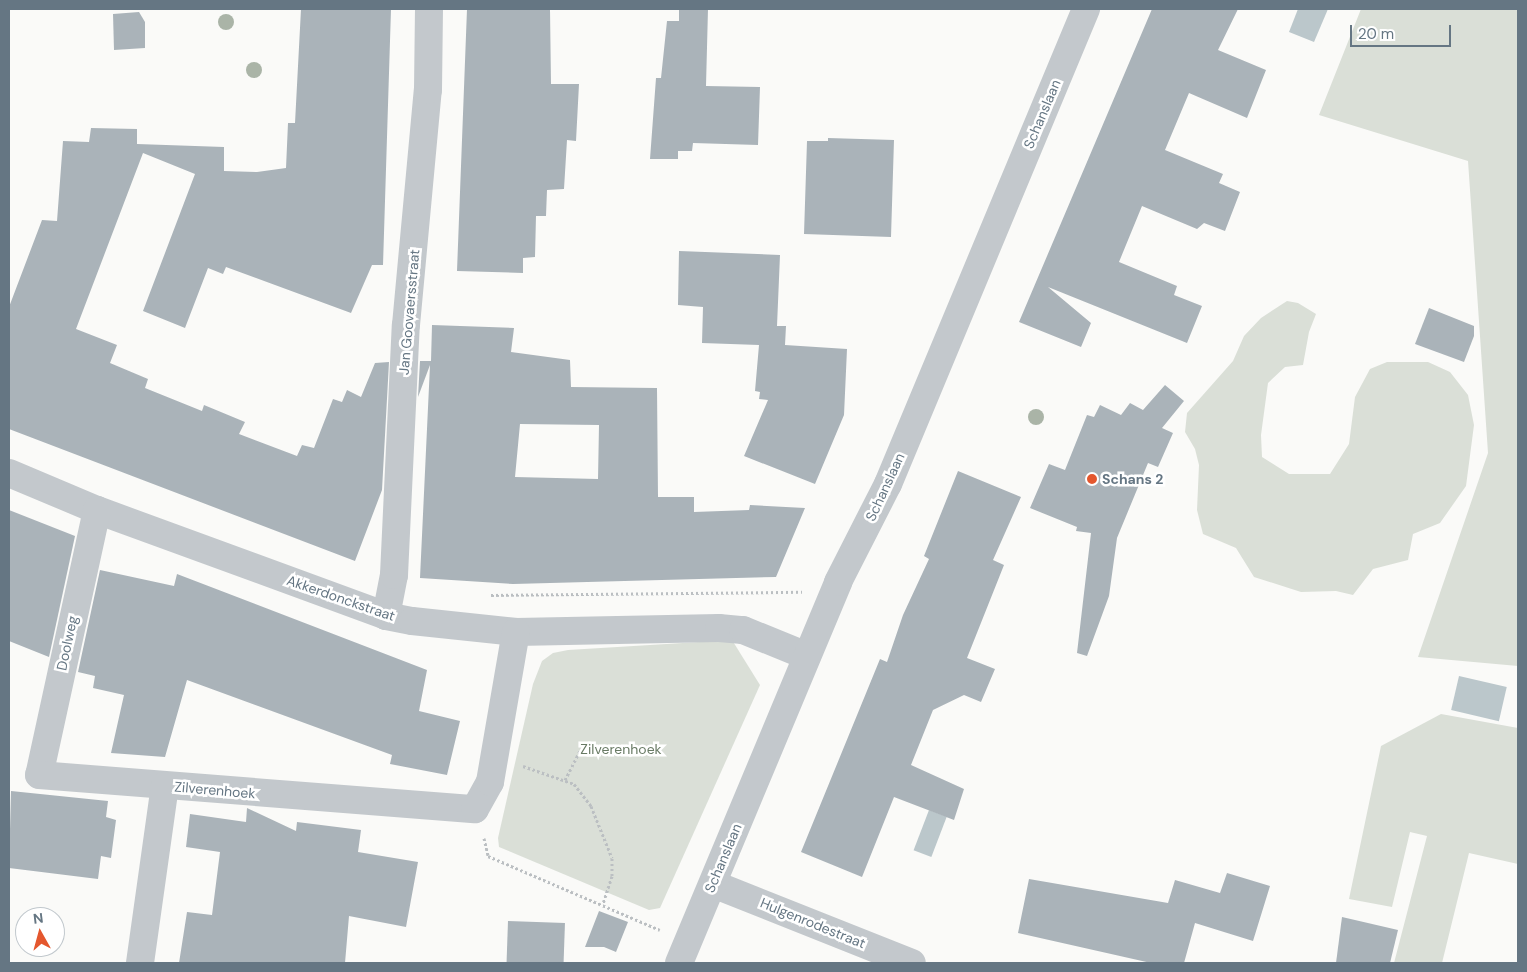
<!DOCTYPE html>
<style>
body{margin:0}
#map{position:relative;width:1527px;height:972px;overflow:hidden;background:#fafaf8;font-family:"DM Sans",sans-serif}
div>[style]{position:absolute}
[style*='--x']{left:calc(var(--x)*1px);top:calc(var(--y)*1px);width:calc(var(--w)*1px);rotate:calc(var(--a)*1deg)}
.green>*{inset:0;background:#dadfd7}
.water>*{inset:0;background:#bbc7cb;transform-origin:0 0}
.building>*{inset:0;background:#aab3b9;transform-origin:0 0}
.path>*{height:3px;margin-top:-1.5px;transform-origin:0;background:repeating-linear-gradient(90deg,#bbbfc2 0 2.5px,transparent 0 5px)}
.minor>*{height:28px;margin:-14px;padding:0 14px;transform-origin:14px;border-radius:14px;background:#c3c8cc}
.tertiary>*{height:28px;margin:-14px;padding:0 14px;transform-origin:14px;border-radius:14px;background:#c3c8cc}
.trees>*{width:16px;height:16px;margin:-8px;border-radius:50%;background:#aab4a7}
.dots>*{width:14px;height:14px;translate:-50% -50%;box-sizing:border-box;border:2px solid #fff;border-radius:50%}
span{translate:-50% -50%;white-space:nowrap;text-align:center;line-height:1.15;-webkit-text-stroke:5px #fff;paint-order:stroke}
.street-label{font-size:14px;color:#657683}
.poi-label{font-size:14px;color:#657683;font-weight:700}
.left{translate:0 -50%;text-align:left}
.park-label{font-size:14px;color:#687a64}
.frame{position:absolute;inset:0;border:10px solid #657683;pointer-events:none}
.north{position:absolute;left:15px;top:907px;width:50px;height:50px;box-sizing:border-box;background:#fff;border:1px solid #c1c8cd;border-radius:50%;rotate:353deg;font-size:14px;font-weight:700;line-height:20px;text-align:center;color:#657683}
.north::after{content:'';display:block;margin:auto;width:18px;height:22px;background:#e4572e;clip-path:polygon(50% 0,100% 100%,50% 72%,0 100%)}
.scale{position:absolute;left:1350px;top:25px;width:101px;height:22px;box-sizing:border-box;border:2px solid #657683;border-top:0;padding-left:6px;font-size:15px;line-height:18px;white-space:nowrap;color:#657683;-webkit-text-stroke:4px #fff;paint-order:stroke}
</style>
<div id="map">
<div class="green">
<div style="clip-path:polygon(1361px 9px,1518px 9px,1518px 666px,1418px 657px,1488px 453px,1468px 161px,1319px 115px)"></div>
<div style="clip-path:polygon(1287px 301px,1298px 303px,1316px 314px,1309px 332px,1303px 365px,1285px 367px,1268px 383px,1261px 435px,1262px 457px,1289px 474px,1330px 474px,1349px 444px,1355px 397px,1370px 369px,1387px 362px,1428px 362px,1450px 372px,1468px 395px,1474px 425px,1466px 486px,1440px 523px,1413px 534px,1408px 560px,1373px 569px,1353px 595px,1336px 591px,1301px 592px,1254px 577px,1236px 548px,1203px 534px,1197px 510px,1199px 465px,1195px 449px,1185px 432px,1187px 413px,1233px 361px,1244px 336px,1261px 318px)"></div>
<div style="clip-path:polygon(732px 640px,760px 685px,660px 908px,649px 910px,499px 847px,498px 838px,533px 684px,542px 661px,553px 653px,568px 650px)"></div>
<div style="clip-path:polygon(1441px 714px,1518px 728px,1518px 864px,1469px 853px,1442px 963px,1394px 963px,1427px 836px,1410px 832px,1392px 907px,1349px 899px,1381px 746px)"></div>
</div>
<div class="water">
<div style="clip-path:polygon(1298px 9px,1328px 9px,1314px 42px,1289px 32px)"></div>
<div style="left:1459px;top:676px;width:49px;height:35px;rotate:13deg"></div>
<div style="left:929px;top:810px;width:19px;height:43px;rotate:21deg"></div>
</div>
<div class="building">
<div style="clip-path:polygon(301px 9px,391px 9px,383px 265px,372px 265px,351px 313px,226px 267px,223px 274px,208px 268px,185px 328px,143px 311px,195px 174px,143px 153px,76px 329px,117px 345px,110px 363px,148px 379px,145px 388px,202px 411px,204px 405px,245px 422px,239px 434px,297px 456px,302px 445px,314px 448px,333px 399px,342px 402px,347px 390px,361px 397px,375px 363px,389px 362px,382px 490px,355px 561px,9px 429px,9px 307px,42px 220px,57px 221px,63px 141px,89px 142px,91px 128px,137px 129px,137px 144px,224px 147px,224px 171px,257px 172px,286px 168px,288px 123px,295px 123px)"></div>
<div style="clip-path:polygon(467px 9px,550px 9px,551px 84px,579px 84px,576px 141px,567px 140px,564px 189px,547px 190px,546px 216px,536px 216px,535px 257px,523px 258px,523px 273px,457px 271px)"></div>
<div style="clip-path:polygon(679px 9px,708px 9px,706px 86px,760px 87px,758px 145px,693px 143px,692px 151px,678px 151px,678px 159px,650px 159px,656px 78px,661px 78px,667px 21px,679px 21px)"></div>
<div style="clip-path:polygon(1152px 9px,1238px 9px,1218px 50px,1266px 70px,1247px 118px,1189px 93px,1165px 150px,1223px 174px,1219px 183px,1240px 192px,1225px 231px,1204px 223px,1197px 229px,1142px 206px,1119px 262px,1177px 286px,1174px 295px,1202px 306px,1187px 343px,1048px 287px,1091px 323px,1081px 347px,1019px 322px)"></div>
<div style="clip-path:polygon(139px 12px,145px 22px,145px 48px,114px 50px,113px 14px)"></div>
<div style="clip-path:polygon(828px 138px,894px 140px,891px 237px,804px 234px,807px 141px,828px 141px)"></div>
<div style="clip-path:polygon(679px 251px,780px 255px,777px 326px,786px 326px,785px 345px,847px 349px,844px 415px,815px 484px,744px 456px,768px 400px,759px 399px,760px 392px,755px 391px,759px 345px,702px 343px,703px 307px,678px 305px)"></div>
<div style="clip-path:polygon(1429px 308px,1474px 326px,1474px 336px,1464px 362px,1415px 344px)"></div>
<div style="clip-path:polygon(evenodd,432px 325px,514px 328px,511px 352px,570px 360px,571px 387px,657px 388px,658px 497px,694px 497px,694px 512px,749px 510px,750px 505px,805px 508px,776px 577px,513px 584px,420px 578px,430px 365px,418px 397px,420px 361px,431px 361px,432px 325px,520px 424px,599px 425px,598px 479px,515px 477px,520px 424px)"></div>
<div style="clip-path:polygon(1165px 385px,1184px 401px,1162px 428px,1173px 433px,1158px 467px,1148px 463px,1117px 538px,1109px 596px,1087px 656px,1077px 653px,1091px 533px,1076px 531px,1077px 527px,1030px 508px,1049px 464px,1065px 470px,1087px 415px,1094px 417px,1100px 405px,1121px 415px,1130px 403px,1143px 410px)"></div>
<div style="clip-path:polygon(958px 471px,1021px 497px,993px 560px,1004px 565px,967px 658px,995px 669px,981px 702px,964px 695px,933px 710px,911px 765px,964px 789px,954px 820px,894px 797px,862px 877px,801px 852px,880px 659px,887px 662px,903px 615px,929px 559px,924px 556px)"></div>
<div style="clip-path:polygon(9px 510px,75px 536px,49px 657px,9px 641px)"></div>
<div style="clip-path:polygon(100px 570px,174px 586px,177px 574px,427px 670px,419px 711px,460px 721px,447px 775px,390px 764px,392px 755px,187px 680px,165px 757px,111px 753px,124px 695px,93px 688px,95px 676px,78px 672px)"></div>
<div style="clip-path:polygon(11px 791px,108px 801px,106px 817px,116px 820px,111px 858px,101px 856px,98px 879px,9px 868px)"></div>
<div style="clip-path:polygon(247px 808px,296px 831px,297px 822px,361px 830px,358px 852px,418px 862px,406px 927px,349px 916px,345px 963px,179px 963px,187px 912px,212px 915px,220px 852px,186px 847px,190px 814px,246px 822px)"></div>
<div style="clip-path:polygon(1227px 873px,1270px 886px,1253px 941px,1195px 923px,1184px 963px,1151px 963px,1018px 933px,1029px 879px,1168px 903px,1175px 880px,1220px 893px)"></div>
<div style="clip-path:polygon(599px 911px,628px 922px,616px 952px,604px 947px,585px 947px)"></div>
<div style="clip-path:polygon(1342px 917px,1398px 930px,1390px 963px,1336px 963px)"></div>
<div style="left:508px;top:921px;width:57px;height:42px;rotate:2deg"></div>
</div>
<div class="path">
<div style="--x:491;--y:595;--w:311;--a:-0.6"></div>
<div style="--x:523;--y:766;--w:54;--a:19.4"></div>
<div style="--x:574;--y:784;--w:28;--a:52"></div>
<div style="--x:591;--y:806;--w:56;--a:68"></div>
<div style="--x:612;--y:858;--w:18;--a:90"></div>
<div style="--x:612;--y:876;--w:29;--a:108"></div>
<div style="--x:565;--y:780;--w:35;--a:-63"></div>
<div style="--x:484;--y:838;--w:18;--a:77"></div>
<div style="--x:488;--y:856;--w:187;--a:23.3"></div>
</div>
<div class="minor">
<div style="--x:9;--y:473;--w:95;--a:22.8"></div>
<div style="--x:97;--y:510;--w:308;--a:20.1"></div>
<div style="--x:386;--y:616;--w:26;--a:11"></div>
<div style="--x:412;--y:621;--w:105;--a:6"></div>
<div style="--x:516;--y:632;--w:203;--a:-1.1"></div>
<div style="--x:719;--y:628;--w:24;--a:5"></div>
<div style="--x:743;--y:630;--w:69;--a:22.1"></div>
<div style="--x:97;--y:510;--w:271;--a:102.3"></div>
<div style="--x:39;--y:775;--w:437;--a:4.5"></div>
<div style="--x:475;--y:809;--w:31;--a:-61"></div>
<div style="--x:490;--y:782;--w:152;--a:-80.2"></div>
<div style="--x:386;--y:616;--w:42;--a:-79"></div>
<div style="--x:394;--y:575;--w:250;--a:-87.3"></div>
<div style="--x:406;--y:325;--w:236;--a:-84.7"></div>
<div style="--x:428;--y:90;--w:81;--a:-89.3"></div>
<div style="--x:713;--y:884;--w:214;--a:21.7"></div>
<div style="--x:140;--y:963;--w:179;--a:-82"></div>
</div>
<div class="tertiary">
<div style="--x:679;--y:963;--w:413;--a:-67.3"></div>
<div style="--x:838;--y:582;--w:110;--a:-63"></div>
<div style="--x:888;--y:484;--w:515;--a:-67.37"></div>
</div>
<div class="trees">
<div style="left:226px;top:22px"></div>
<div style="left:254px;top:70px"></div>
<div style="left:1036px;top:417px"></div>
</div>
<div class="dots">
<div style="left:1092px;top:479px;background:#e4572e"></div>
</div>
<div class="street-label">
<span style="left:1042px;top:114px;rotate:-67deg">Schanslaan</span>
<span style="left:409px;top:312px;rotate:-85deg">Jan Goovaersstraat</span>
<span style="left:885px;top:487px;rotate:-65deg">Schanslaan</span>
<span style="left:341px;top:598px;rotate:19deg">Akkerdonckstraat</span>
<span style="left:67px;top:643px;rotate:-78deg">Doolweg</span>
<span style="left:215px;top:790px;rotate:5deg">Zilverenhoek</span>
<span style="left:723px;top:858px;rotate:-67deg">Schanslaan</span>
<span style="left:813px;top:923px;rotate:22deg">Hulgenrodestraat</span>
</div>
<div class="poi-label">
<span class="left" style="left:1102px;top:479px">Schans 2</span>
</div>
<div class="park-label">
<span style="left:621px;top:749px">Zilverenhoek</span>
</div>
<div class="frame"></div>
<div class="north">N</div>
<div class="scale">20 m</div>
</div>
